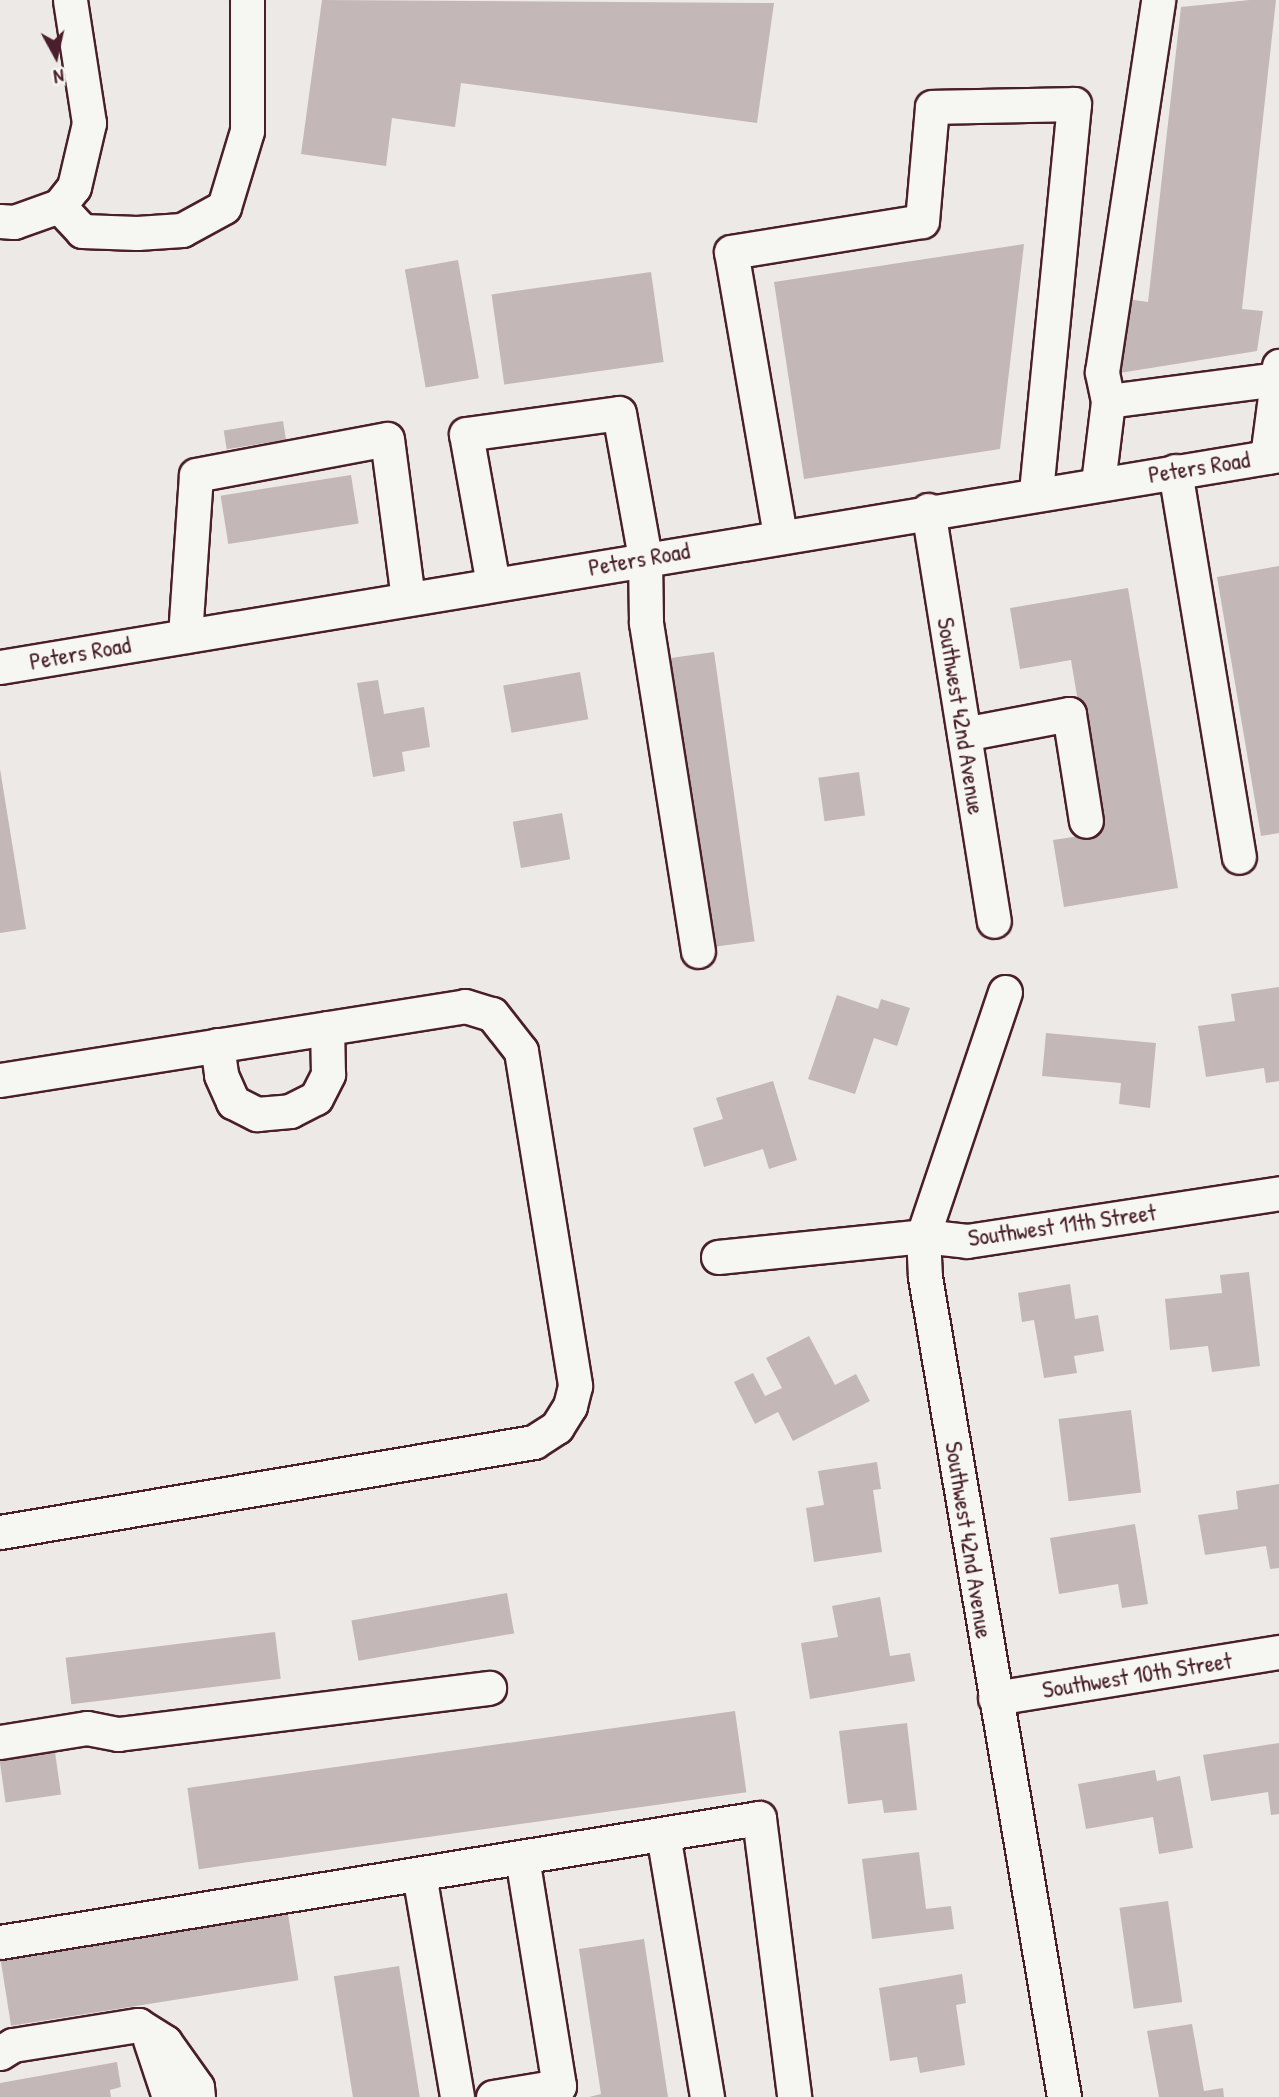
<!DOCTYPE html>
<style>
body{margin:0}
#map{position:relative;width:1279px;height:2097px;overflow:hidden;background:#ece9e6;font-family:"Patrick Hand",sans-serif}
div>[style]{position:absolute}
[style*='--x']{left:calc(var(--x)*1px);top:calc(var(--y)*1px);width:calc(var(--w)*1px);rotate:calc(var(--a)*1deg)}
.building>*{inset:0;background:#c4b7b7;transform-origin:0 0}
.roads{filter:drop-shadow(2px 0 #4a1f2b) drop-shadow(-2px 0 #4a1f2b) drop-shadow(0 2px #4a1f2b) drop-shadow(0 -2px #4a1f2b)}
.minor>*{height:33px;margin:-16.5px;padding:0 16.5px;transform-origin:16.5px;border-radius:16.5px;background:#f6f6f2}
span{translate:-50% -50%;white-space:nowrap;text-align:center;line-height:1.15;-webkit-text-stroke:5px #f6f6f2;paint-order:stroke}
.street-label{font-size:24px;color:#4a1f2b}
.north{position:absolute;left:21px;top:21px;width:70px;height:70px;-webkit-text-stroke:5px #f6f6f2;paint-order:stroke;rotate:172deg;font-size:19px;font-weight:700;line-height:28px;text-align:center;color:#4a1f2b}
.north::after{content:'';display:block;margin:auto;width:24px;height:32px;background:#4a1f2b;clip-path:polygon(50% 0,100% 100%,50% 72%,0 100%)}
</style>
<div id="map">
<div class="building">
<div style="clip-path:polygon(322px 0,774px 3px,757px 123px,461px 83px,455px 127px,392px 118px,386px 166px,301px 154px)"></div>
<div style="clip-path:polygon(1250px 0,1276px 0,1242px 309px,1263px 311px,1257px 351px,1113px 374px,1120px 298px,1148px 302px,1181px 7px)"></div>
<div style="clip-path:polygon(1024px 244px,1000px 449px,804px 479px,774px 282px)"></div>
<div style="left:458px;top:260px;width:120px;height:54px;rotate:80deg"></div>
<div style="left:651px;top:272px;width:91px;height:161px;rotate:82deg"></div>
<div style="left:283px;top:421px;width:19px;height:60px;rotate:81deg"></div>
<div style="left:351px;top:475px;width:49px;height:132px;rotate:81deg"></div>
<div style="clip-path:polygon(1279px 566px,1279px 833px,1261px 836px,1217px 577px)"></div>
<div style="clip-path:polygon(1128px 588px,1178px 888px,1064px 907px,1053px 840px,1100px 833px,1071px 660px,1020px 669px,1010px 608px)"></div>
<div style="left:714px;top:652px;width:292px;height:51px;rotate:82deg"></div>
<div style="left:580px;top:672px;width:48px;height:78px;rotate:80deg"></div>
<div style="clip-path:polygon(378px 680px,384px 714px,424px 707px,430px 747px,402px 752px,405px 771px,373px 777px,357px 683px)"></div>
<div style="clip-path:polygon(0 769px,26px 929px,0 933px)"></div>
<div style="left:859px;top:772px;width:44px;height:41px;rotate:82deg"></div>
<div style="left:562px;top:813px;width:47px;height:50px;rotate:80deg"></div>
<div style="clip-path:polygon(1279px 987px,1279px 1081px,1266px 1083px,1264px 1068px,1206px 1077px,1198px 1026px,1235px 1021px,1231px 994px)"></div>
<div style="clip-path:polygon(837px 995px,878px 1009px,881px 999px,910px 1008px,897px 1046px,874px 1038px,855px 1094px,808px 1079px)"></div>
<div style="clip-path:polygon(1046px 1033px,1156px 1043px,1150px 1108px,1119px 1104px,1121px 1083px,1042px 1076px)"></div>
<div style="clip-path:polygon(773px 1081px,797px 1160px,769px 1169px,763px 1149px,704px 1167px,693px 1128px,723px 1119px,716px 1098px)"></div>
<div style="clip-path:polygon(1249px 1272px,1260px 1366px,1212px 1372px,1208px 1346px,1170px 1350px,1165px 1299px,1222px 1293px,1220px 1275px)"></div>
<div style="clip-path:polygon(1070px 1284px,1075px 1319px,1098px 1315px,1104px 1351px,1074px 1356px,1077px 1373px,1044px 1378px,1034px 1320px,1022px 1322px,1018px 1293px)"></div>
<div style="clip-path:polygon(809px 1336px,835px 1385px,856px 1374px,870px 1401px,793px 1441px,778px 1412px,755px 1424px,734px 1382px,753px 1373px,765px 1396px,782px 1388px,766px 1358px)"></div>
<div style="left:1131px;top:1410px;width:83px;height:73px;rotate:83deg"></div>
<div style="clip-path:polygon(877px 1462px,881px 1489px,873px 1490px,882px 1552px,814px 1562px,806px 1508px,824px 1505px,818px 1471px)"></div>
<div style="clip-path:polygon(1279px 1484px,1279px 1568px,1270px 1569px,1266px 1546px,1205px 1555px,1198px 1515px,1238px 1509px,1236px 1491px)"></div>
<div style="clip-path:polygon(1135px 1524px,1148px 1604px,1122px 1608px,1118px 1584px,1059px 1594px,1050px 1538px)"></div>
<div style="left:507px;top:1593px;width:41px;height:158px;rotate:80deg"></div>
<div style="clip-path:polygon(880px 1597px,890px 1656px,910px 1653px,915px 1681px,810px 1699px,801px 1643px,838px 1637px,832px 1606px)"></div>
<div style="left:275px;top:1632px;width:47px;height:211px;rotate:83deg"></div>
<div style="left:735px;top:1711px;width:82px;height:553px;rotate:82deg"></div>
<div style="clip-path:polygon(907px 1723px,917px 1810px,884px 1813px,882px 1800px,848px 1804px,839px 1731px)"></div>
<div style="clip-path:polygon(1279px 1743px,1279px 1814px,1271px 1815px,1268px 1792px,1211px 1801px,1203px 1755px)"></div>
<div style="left:55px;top:1752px;width:43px;height:56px;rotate:82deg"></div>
<div style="clip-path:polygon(1155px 1770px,1157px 1781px,1180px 1776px,1193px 1848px,1159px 1854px,1153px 1817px,1086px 1829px,1078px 1784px)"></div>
<div style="clip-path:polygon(919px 1852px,926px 1909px,951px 1906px,954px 1929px,872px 1939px,862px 1859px)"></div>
<div style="left:1168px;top:1901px;width:102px;height:49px;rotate:82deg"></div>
<div style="left:288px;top:1914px;width:67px;height:291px;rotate:81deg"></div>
<div style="clip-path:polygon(644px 1939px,668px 2097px,589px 2097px,601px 2094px,579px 1949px)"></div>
<div style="left:399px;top:1966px;width:133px;height:66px;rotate:81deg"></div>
<div style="clip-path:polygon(962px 1974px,966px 2003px,956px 2005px,965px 2065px,920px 2073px,917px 2057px,890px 2061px,879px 1988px)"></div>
<div style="clip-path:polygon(1192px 2024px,1204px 2091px,1223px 2088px,1224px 2097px,1159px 2097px,1147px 2031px)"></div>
<div style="clip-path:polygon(117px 2062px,121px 2087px,110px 2090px,111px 2097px,0 2097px,0 2083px)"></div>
</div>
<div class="roads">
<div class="minor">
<div style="--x:59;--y:206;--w:34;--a:47"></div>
<div style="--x:82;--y:231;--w:55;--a:2.1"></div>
<div style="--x:137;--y:233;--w:45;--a:-3.8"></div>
<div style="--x:182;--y:230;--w:48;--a:-28.7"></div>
<div style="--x:224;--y:207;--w:79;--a:-73.2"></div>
<div style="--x:247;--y:131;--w:131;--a:-90"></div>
<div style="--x:0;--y:221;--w:14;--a:4"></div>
<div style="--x:14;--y:222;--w:48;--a:-19.6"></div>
<div style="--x:59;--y:206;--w:24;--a:-52"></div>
<div style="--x:74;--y:187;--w:66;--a:-76.8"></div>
<div style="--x:89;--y:123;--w:124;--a:-98.8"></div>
<div style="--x:1108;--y:401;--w:170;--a:-7.4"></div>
<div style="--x:1267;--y:457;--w:92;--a:-82.5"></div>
<div style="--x:1175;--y:471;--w:391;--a:80.6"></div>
<div style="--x:1098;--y:483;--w:83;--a:-83"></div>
<div style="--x:1108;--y:401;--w:30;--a:-102"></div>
<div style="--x:1102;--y:372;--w:376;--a:-81.4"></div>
<div style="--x:928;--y:510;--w:416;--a:80.9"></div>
<div style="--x:780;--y:535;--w:287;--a:-99.8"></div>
<div style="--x:731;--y:252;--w:193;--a:-9.2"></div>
<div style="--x:922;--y:221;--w:114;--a:-85"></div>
<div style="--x:932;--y:107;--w:142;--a:-1.2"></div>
<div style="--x:1074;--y:104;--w:391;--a:95.6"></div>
<div style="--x:493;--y:584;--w:152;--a:-100.2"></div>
<div style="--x:466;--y:434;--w:154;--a:-7.8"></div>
<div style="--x:619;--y:413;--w:147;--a:79.8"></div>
<div style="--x:645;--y:558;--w:65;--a:89.1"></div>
<div style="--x:646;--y:623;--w:332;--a:81"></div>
<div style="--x:185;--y:636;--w:161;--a:-86.1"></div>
<div style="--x:196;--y:475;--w:194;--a:-10.7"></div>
<div style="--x:387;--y:439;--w:160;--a:82.5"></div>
<div style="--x:0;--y:667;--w:1296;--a:-9.41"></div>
<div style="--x:964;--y:734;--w:107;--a:-10.8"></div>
<div style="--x:1069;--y:714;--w:108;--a:81"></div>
<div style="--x:1005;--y:992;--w:257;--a:108.6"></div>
<div style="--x:923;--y:1236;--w:41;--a:87.2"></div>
<div style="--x:925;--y:1277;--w:832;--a:80.38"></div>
<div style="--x:217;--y:1045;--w:30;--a:82"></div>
<div style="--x:221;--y:1075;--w:30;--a:66"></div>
<div style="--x:233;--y:1102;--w:27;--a:27"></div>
<div style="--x:257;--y:1114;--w:33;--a:-5"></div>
<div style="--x:290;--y:1111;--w:29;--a:-27"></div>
<div style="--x:316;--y:1098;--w:27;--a:-63"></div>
<div style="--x:328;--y:1074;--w:46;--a:-91.2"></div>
<div style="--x:0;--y:1080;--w:471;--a:-9"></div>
<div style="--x:465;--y:1006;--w:28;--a:17"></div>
<div style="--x:492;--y:1014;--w:47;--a:51.9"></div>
<div style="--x:521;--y:1051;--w:339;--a:80.8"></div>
<div style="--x:575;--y:1386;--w:21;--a:104"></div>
<div style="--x:570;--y:1406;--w:25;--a:122"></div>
<div style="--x:557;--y:1427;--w:27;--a:147"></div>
<div style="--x:534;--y:1442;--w:542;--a:170.43"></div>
<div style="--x:718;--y:1257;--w:206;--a:-5.8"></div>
<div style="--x:923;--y:1236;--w:44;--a:6.5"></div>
<div style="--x:967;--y:1241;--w:316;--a:-8.7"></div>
<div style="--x:995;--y:1698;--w:288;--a:-9.2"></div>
<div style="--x:0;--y:1742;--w:88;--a:-9.1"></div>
<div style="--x:87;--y:1728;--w:32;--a:11"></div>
<div style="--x:118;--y:1734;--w:374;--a:-7.1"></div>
<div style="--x:663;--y:1834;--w:267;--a:80.5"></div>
<div style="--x:419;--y:1874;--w:226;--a:80.3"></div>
<div style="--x:0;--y:1942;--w:769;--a:-9.28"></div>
<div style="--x:759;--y:1818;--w:281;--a:82.8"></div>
<div style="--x:150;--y:2040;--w:60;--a:71.6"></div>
<div style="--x:0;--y:2053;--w:15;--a:-32"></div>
<div style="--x:13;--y:2045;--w:127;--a:-9.1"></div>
<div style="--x:138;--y:2025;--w:32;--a:32"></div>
<div style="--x:165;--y:2042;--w:55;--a:54.6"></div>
<div style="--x:197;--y:2087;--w:10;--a:84"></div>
<div style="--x:493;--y:2097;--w:67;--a:-9.5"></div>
<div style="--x:559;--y:2086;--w:232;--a:-99.2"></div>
</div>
</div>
<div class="street-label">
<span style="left:1199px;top:467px;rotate:-9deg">Peters Road</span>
<span style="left:639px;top:559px;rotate:-10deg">Peters Road</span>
<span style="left:80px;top:653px;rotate:-10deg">Peters Road</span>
<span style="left:961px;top:716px;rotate:81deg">Southwest 42nd Avenue</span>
<span style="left:1062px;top:1225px;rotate:-8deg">Southwest 11th Street</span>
<span style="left:969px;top:1540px;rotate:81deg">Southwest 42nd Avenue</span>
<span style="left:1137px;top:1675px;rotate:-9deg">Southwest 10th Street</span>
</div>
<div class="north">N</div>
</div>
